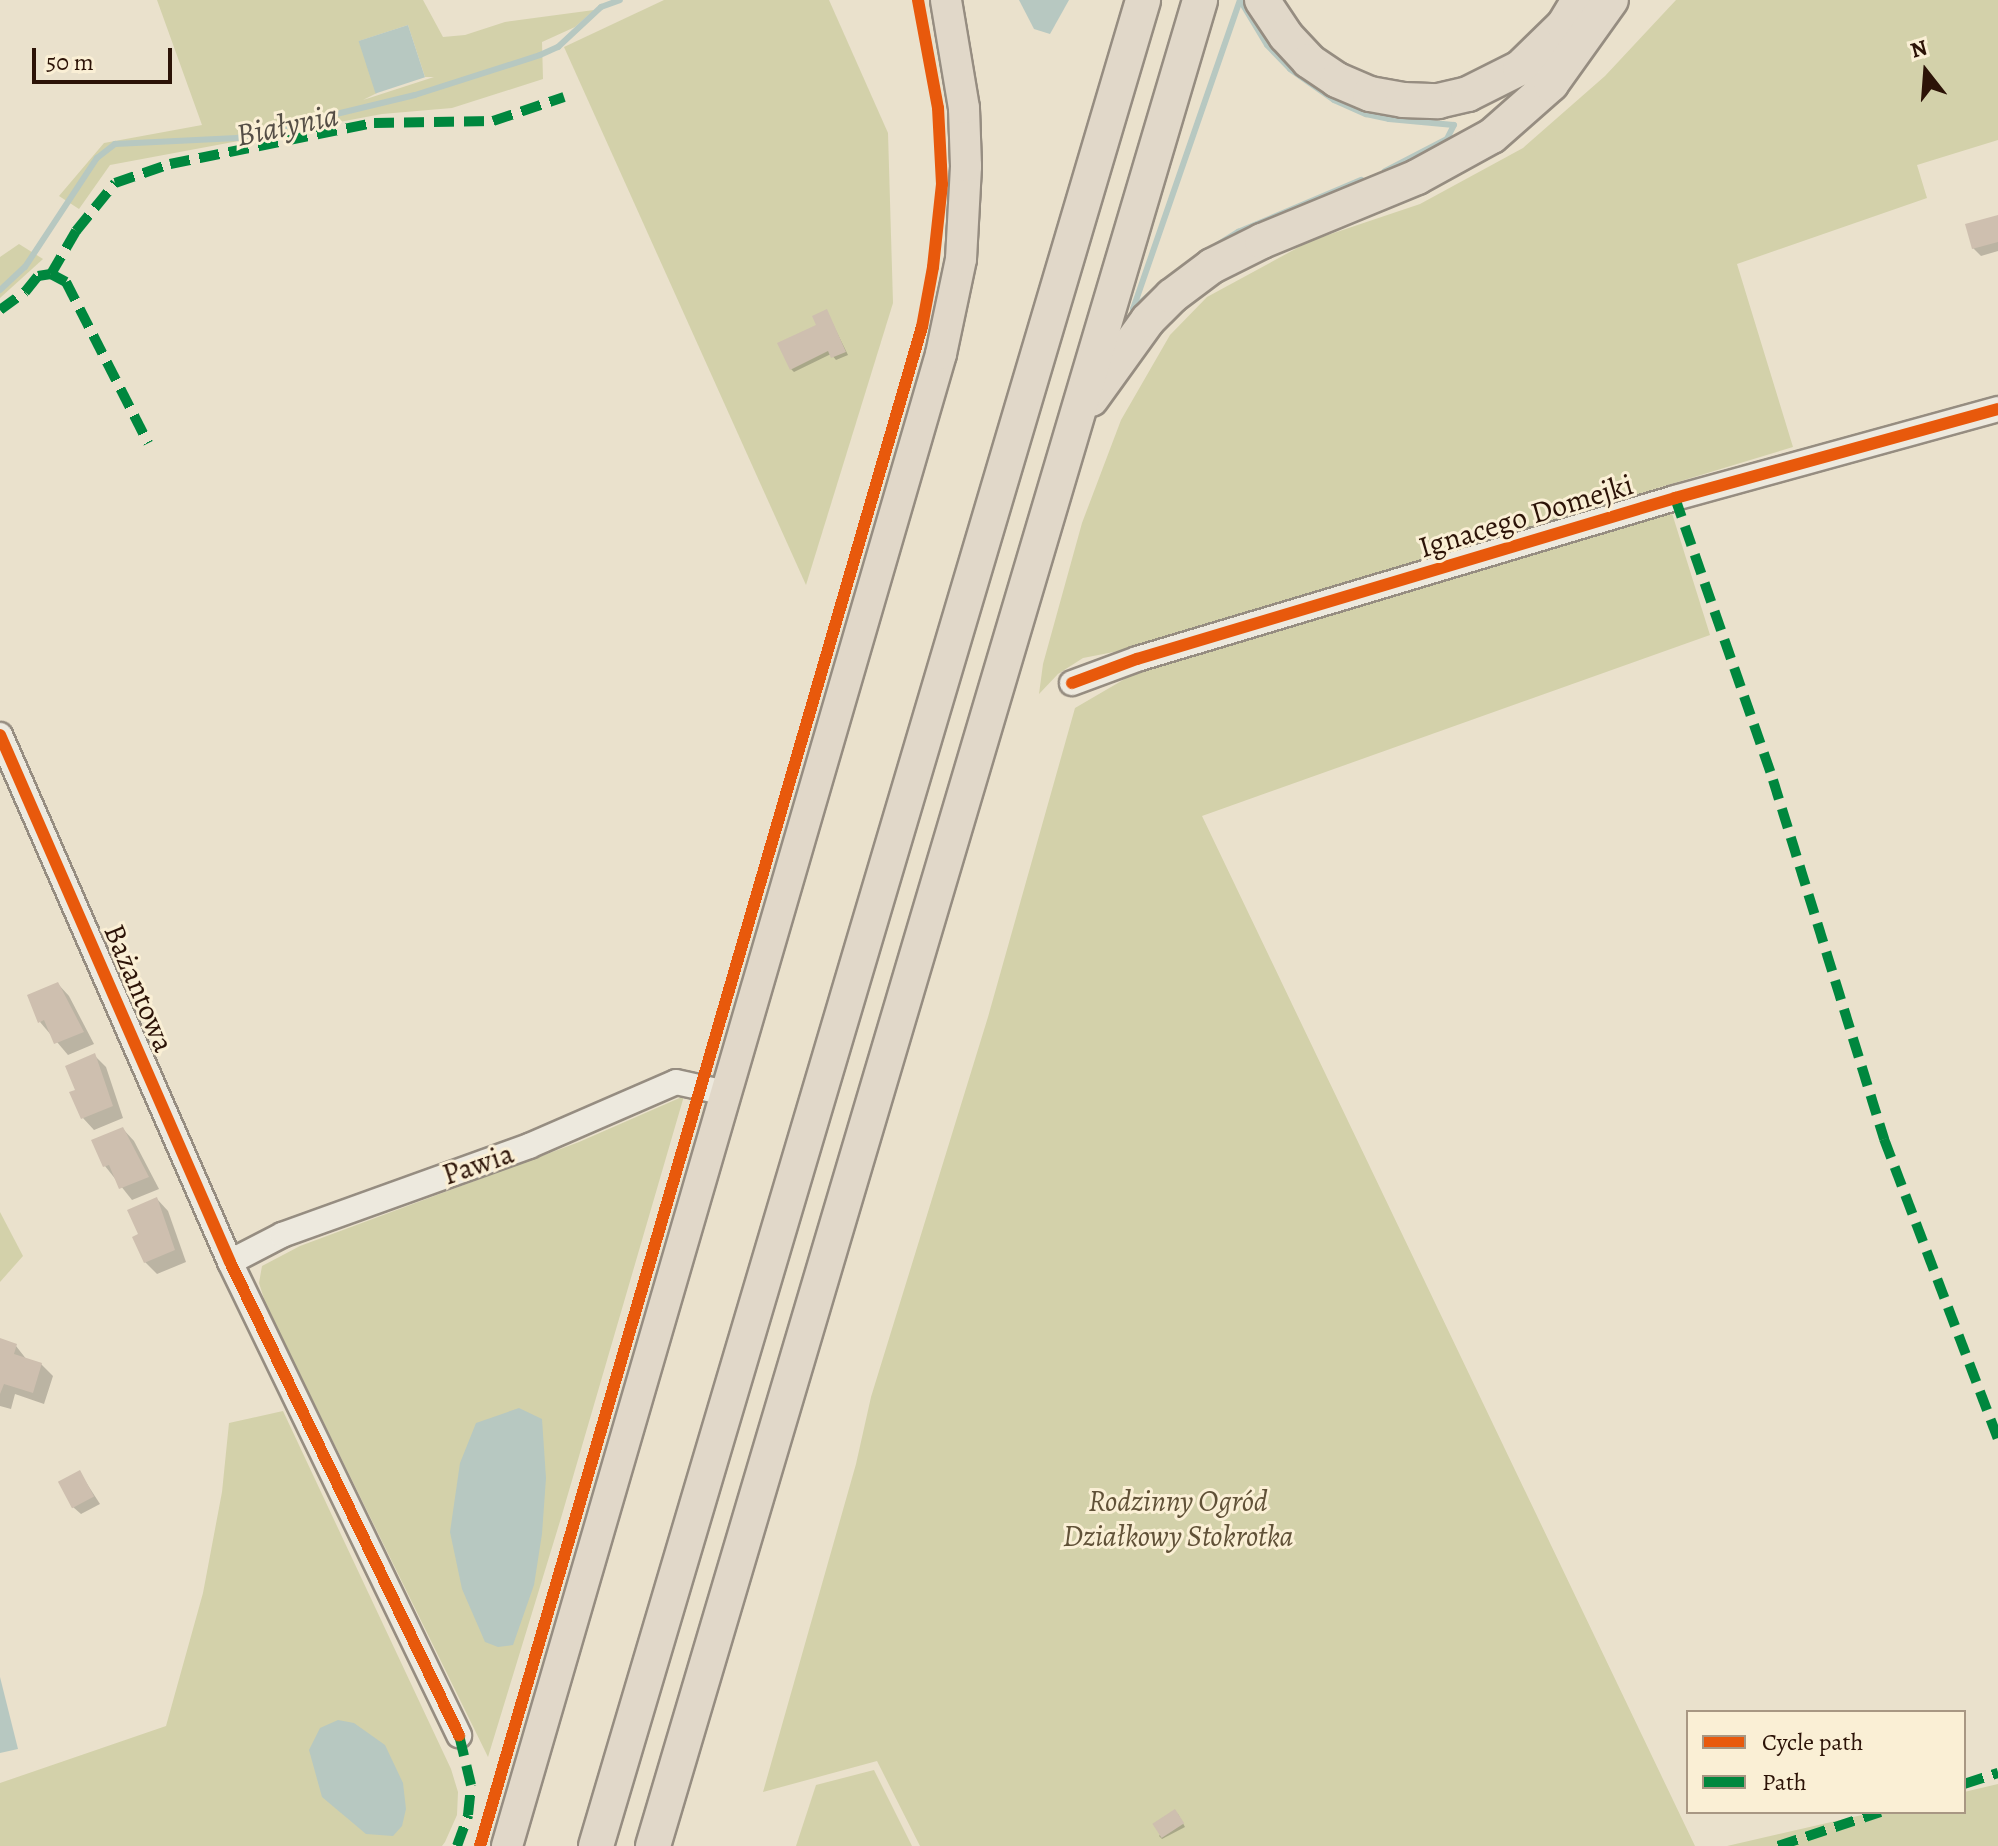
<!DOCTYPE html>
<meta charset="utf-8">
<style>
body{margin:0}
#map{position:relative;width:1998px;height:1846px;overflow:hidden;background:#eae1cc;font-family:Alegreya,serif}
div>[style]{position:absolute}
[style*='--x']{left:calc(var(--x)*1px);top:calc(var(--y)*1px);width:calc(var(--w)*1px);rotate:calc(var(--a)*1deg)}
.green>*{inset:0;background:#d3d1aa}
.water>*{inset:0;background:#b7c8c1;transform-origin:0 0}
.shadow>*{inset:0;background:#0003}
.stream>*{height:6px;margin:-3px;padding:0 3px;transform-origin:3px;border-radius:3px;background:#b7c8c1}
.building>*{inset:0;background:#cebfaf;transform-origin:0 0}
.roads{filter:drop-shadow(2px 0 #968d81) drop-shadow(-2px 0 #968d81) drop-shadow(0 2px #968d81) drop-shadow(0 -2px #968d81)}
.minor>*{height:24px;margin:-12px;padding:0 12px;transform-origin:12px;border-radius:12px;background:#ede9de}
.major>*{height:30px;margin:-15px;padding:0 15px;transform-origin:15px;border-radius:15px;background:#e1d8c9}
.highway>*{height:34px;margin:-17px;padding:0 17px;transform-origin:17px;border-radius:17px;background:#e1d8c9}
.quiet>*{height:10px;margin-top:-5px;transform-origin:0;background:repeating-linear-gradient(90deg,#00873e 0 20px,transparent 0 30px)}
.cycleway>*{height:12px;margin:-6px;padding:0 6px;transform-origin:6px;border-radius:6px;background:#e8590c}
span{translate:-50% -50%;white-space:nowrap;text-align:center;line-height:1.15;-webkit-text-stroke:6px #faefd5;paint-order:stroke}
.street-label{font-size:30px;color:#2c1307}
.park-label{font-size:30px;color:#605137;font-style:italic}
.water-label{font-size:32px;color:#554e46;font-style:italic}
.legend{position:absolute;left:1686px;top:1710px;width:280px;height:104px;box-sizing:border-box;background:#faefd5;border:2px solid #a89783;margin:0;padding:10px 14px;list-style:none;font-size:24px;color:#2c1307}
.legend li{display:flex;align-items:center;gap:16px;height:40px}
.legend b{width:40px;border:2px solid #a89783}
.north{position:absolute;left:1886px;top:32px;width:80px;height:80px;-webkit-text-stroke:6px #faefd5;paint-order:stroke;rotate:343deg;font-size:22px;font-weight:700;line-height:32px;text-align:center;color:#2c1307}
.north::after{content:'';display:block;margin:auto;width:28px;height:36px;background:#2c1307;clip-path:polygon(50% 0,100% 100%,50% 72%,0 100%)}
.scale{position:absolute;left:32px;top:48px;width:140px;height:36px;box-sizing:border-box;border:4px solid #2c1307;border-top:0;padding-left:10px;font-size:24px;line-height:28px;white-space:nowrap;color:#2c1307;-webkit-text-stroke:6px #faefd5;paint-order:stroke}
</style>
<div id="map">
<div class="green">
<div style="clip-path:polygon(evenodd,157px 0,423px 0,443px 37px,465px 35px,505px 22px,594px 10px,575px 27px,542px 42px,543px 79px,452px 108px,382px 114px,110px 165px,79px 209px,59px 196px,104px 143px,202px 125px,157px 0,408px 25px,425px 77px,434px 77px,363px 100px,377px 93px,359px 41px,408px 25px)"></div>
<div style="clip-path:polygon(664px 0,829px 0,888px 133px,893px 303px,806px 585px,564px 47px)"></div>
<div style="clip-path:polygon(1676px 0,1998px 0,1998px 140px,1917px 165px,1927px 198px,1737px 264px,1793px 447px,1124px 650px,1083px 658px,1058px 674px,1039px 694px,1043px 664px,1082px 523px,1121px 420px,1170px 335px,1207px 297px,1310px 241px,1420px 204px,1523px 148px,1605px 76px)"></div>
<div style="clip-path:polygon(19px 244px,43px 259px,0 298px,0 257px)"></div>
<div style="clip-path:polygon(1671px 510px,1710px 635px,1202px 816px,1695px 1846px,920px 1846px,877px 1761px,763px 1792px,856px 1464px,871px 1397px,988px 1017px,1075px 708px,1135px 673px)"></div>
<div style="clip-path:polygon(684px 1096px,561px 1518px,488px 1757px,266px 1305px,259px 1283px,262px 1266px,300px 1246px,579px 1142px)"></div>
<div style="clip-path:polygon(0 1212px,23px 1256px,0 1282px)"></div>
<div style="clip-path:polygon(283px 1411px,451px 1769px,458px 1792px,457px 1815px,445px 1842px,442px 1846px,0 1846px,0 1783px,166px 1726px,203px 1593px,222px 1492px,229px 1423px)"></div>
<div style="clip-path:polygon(874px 1770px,912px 1846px,796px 1846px,816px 1785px)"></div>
<div style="clip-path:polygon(1998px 1784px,1998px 1846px,1727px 1846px,1875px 1812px,1964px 1812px,1964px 1792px)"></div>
</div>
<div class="water">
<div style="clip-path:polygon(1019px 0,1069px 0,1050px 34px,1034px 29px)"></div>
<div style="left:408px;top:25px;width:55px;height:52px;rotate:72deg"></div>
<div style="clip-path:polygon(519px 1408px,542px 1419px,546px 1478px,542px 1534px,534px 1585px,513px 1645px,498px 1647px,485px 1642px,462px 1589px,450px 1532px,460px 1463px,476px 1423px)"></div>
<div style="clip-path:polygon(0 1677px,18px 1749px,0 1753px)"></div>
<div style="clip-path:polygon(338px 1720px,354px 1723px,385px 1745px,403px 1783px,406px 1809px,402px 1826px,393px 1836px,366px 1834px,322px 1797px,309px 1750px,320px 1728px)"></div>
</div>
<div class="shadow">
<div style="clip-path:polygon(1998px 217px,1998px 251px,1981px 256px,1973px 248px)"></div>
<div style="clip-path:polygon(827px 312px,848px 355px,836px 360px,831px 354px,794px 372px,791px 369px)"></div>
<div style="clip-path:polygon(58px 984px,69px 996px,94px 1044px,68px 1055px,40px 1022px)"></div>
<div style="clip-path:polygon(94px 1055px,106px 1067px,123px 1118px,94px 1130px,83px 1118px,72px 1093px,78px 1091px)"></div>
<div style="clip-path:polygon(123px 1129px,134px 1141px,159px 1189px,132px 1200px,105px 1166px)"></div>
<div style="clip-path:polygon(157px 1199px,168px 1211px,186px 1262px,157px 1274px,145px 1262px,140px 1235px)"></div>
<div style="clip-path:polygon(0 1340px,16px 1346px,27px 1360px,41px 1364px,53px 1376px,44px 1404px,15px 1394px,11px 1409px,0 1406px)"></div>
<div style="clip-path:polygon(80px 1473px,100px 1504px,81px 1514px,73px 1507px)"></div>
<div style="clip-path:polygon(1178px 1814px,1185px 1827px,1162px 1839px,1159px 1836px)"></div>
</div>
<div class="stream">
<div style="--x:1240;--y:0;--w:52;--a:59"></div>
<div style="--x:1267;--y:45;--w:33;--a:46"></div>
<div style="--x:1290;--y:69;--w:54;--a:35.2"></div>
<div style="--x:1334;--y:100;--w:35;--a:24"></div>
<div style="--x:1366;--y:114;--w:24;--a:12"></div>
<div style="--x:1389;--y:119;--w:65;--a:5.3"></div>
<div style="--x:1454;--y:125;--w:16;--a:117"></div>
<div style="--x:1447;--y:139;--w:70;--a:152.7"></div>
<div style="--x:1217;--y:245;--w:25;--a:-32"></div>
<div style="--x:1238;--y:232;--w:134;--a:-22.9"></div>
<div style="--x:1156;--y:289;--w:30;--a:139"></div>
<div style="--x:1133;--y:309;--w:327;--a:-70.9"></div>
<div style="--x:0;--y:290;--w:34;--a:-43"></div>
<div style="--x:25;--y:267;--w:131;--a:-56.6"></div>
<div style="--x:97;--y:158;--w:23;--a:-38"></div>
<div style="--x:115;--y:144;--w:122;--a:-2.8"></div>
<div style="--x:237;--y:138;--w:183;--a:-13.6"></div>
<div style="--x:415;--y:95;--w:131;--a:-17.7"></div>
<div style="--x:540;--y:55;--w:20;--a:-24"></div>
<div style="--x:558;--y:47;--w:59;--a:-42.9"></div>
<div style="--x:601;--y:7;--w:20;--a:-20"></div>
</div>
<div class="building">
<div style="clip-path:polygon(1998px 215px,1998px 242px,1972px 249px,1965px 224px)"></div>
<div style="clip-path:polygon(827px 309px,846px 352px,831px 358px,828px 351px,790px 370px,777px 343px,816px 325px,812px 316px)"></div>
<div style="clip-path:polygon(58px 982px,84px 1032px,54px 1044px,44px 1020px,38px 1023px,27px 995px)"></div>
<div style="clip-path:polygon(95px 1053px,113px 1106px,81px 1119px,69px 1092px,75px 1090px,65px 1066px)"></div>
<div style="clip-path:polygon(123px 1127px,149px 1177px,119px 1189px,109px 1165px,103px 1167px,91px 1140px)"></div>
<div style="clip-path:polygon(157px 1197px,175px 1250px,144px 1263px,132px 1237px,138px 1234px,127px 1210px)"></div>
<div style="clip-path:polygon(0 1338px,17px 1344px,14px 1354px,42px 1363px,33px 1393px,4px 1384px,0 1394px)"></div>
<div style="left:80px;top:1470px;width:30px;height:25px;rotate:62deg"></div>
<div style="left:1175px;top:1809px;width:17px;height:27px;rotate:57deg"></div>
</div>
<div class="roads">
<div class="minor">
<div style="--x:1072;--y:683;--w:69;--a:-20.3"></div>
<div style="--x:1137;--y:659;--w:562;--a:-16.66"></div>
<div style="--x:1675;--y:498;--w:335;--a:-15.4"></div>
<div style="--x:0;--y:735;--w:575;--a:66.42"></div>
<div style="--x:230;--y:1262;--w:526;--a:64.17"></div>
<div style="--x:230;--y:1262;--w:59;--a:-27.4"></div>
<div style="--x:282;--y:1235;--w:263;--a:-19.8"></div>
<div style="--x:529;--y:1146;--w:160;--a:-23.5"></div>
<div style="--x:676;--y:1082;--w:51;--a:12.4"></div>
</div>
<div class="major">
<div style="--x:507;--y:1846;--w:1554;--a:-73.78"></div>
<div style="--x:941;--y:354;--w:97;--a:-78.1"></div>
<div style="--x:961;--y:259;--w:93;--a:-86.9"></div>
<div style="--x:966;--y:166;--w:58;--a:-92"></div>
<div style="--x:964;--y:108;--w:109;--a:-99.5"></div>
</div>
<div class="highway">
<div style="--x:1262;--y:0;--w:43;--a:56.3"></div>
<div style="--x:1286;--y:36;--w:34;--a:47"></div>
<div style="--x:1309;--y:61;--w:34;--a:34"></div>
<div style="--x:1337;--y:80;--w:36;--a:23"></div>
<div style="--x:1370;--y:94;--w:34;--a:10"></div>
<div style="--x:1403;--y:100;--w:35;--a:2"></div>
<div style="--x:1438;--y:101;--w:31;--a:-13"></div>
<div style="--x:1468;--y:94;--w:58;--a:-26.6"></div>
<div style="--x:1520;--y:68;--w:62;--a:-44.3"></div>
<div style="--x:1564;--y:25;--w:29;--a:-59"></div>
<div style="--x:1091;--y:399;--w:97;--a:-54.2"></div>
<div style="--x:1148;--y:320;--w:34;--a:-45"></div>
<div style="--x:1172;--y:296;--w:50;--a:-36.9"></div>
<div style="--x:1212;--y:266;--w:56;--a:-26.6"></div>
<div style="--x:1262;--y:241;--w:168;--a:-22.4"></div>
<div style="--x:1417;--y:177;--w:85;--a:-28.7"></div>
<div style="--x:1492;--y:136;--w:79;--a:-41.4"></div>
<div style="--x:1551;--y:84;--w:103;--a:-54.5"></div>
<div style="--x:596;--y:1846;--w:1925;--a:-73.49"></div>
<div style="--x:653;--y:1846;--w:1925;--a:-73.49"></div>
</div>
</div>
<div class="quiet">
<div style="--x:51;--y:274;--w:50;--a:-59.8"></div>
<div style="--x:76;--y:231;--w:62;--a:-50.9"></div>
<div style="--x:115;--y:183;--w:58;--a:-19.1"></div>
<div style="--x:170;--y:164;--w:208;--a:-11.4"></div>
<div style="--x:374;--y:123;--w:119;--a:-1"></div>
<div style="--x:493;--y:121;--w:75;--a:-18.7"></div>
<div style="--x:0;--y:310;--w:31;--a:-36"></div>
<div style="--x:25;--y:292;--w:21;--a:-51"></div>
<div style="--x:38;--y:276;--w:13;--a:-9"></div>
<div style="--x:51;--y:274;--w:17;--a:28"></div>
<div style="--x:66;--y:282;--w:181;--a:63"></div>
<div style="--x:1675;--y:498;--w:299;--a:70.8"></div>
<div style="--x:1773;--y:780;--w:376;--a:72.8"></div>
<div style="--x:1884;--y:1139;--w:321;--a:69.2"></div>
<div style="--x:1964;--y:1784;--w:36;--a:-18"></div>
<div style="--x:457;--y:1846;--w:33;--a:-70"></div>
<div style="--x:468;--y:1815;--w:30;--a:-84"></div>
<div style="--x:471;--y:1785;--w:51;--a:-103.5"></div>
<div style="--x:1778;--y:1846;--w:108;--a:-18.4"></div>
</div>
<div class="cycleway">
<div style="--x:1072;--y:683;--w:69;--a:-20.3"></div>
<div style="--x:1137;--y:659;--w:562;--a:-16.66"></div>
<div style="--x:1675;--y:498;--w:335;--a:-15.4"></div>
<div style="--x:0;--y:735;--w:575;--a:66.42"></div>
<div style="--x:230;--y:1262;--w:526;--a:64.17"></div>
<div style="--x:480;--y:1846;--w:1582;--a:-73.78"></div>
<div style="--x:922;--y:327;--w:61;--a:-79.6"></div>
<div style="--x:933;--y:267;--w:83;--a:-83.8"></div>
<div style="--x:942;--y:184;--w:76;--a:-93"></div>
<div style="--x:938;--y:108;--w:110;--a:-100.5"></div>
</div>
<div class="street-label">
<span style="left:1526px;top:516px;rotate:-17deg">Ignacego Domejki</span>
<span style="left:139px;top:988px;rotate:67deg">Bażantowa</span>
<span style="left:478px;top:1164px;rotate:-19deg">Pawia</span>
</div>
<div class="park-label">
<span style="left:1178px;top:1518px">Rodzinny Ogród<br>Działkowy Stokrotka</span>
</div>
<div class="water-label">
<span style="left:287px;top:125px;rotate:-12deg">Białynia</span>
</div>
<ul class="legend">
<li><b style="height:10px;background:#e8590c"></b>Cycle path</li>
<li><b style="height:10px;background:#00873e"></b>Path</li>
</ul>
<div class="north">N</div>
<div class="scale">50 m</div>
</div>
